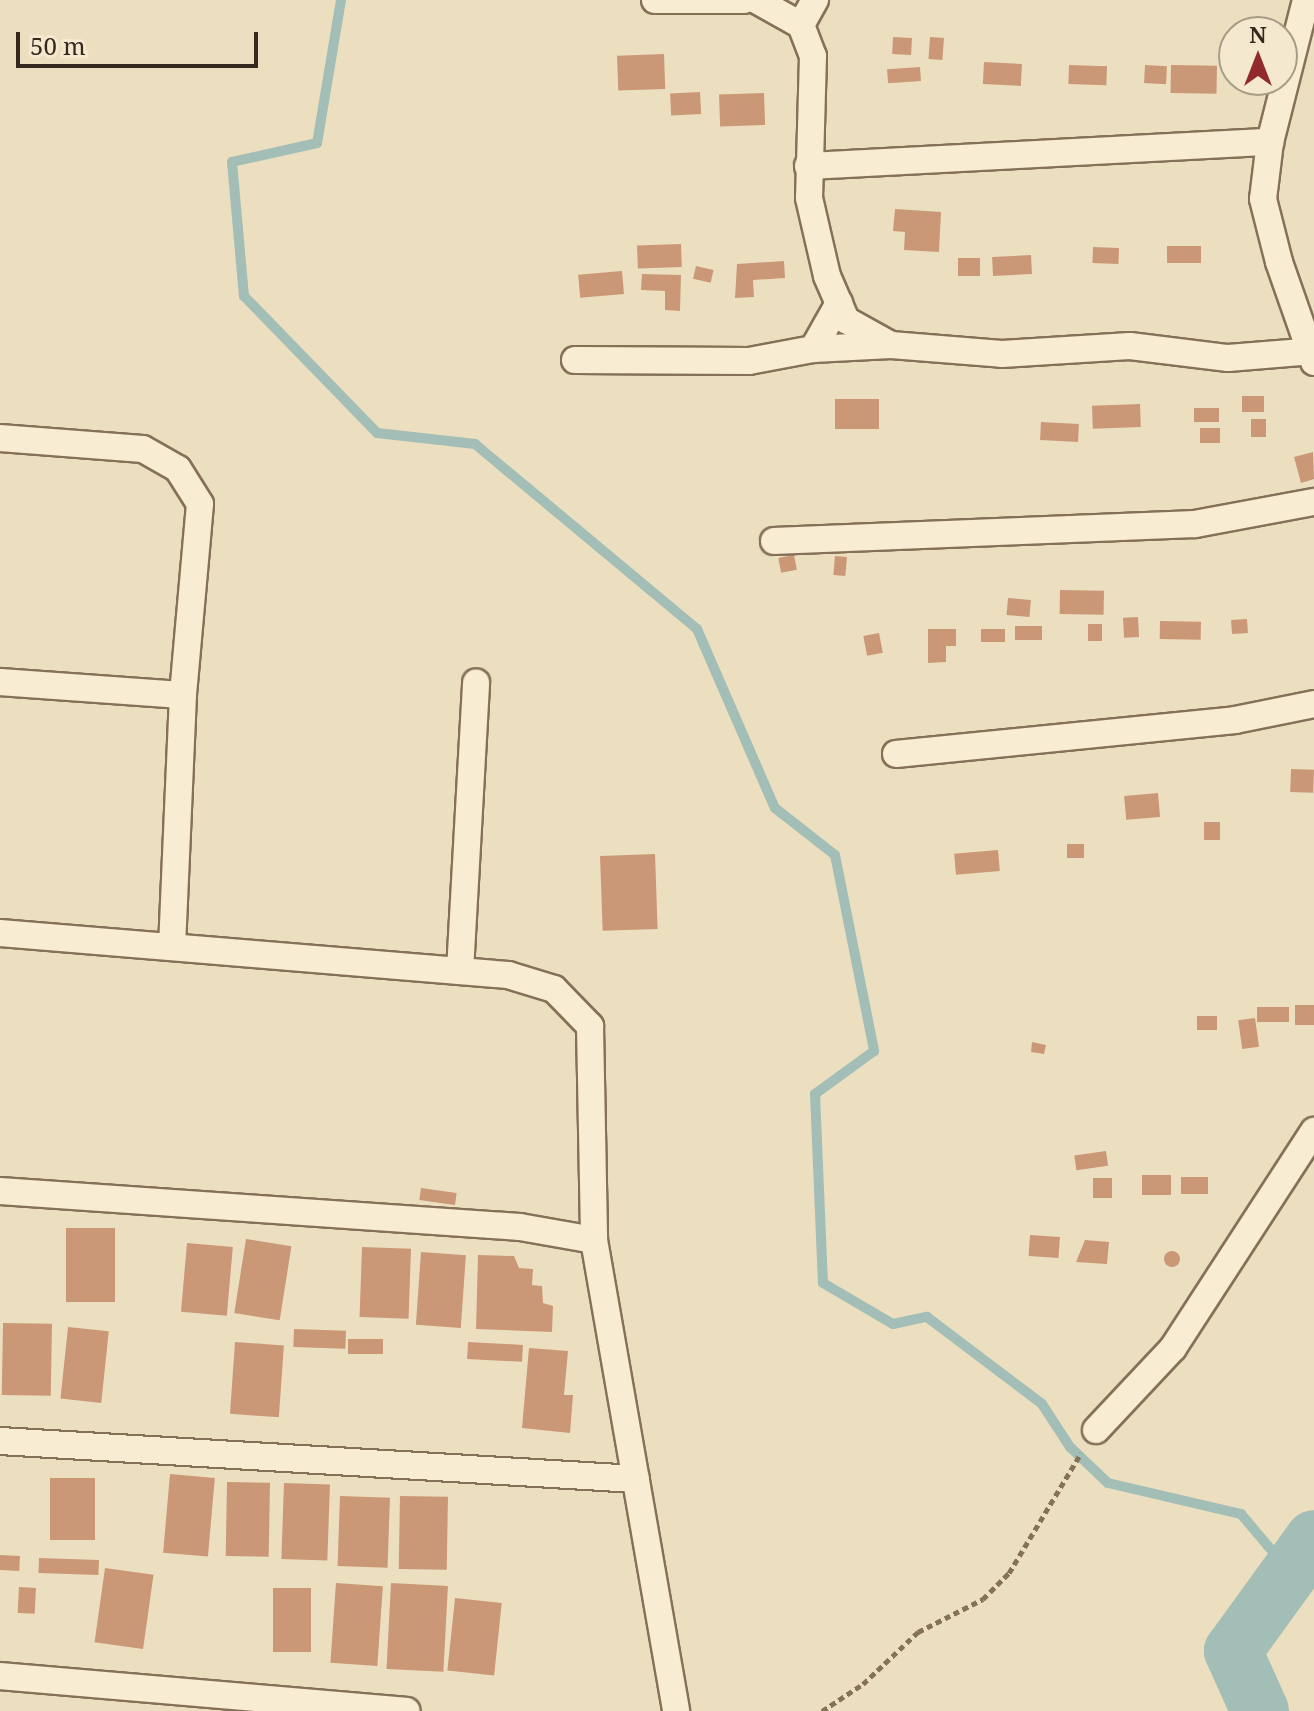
<!DOCTYPE html>
<style>
body{margin:0}
#map{position:relative;width:1314px;height:1711px;overflow:hidden;background:#ecdfc0;font-family:"Noto Serif",serif}
div>[style]{position:absolute}
[style*='--x']{left:calc(var(--x)*1px);top:calc(var(--y)*1px);width:calc(var(--w)*1px);rotate:calc(var(--a)*1deg)}
.stream>*{height:10px;margin:-5px;padding:0 5px;transform-origin:5px;border-radius:5px;background:#a3beb6}
.river>*{height:58px;margin:-29px;padding:0 29px;transform-origin:29px;border-radius:29px;background:#a3beb6}
.building>*{inset:0;background:#ca9876;transform-origin:0 0}
.round{border-radius:50%}
.path>*{height:5px;margin-top:-2.5px;transform-origin:0;background:repeating-linear-gradient(90deg,#857058 0 6px,transparent 0 10px)}
.roads{filter:drop-shadow(2px 0 #857058) drop-shadow(-2px 0 #857058) drop-shadow(0 2px #857058) drop-shadow(0 -2px #857058)}
.street>*{height:26px;margin:-13px;padding:0 13px;transform-origin:13px;border-radius:13px;background:#f8ecd2}
span{translate:-50% -50%;white-space:nowrap;text-align:center;line-height:1.15;-webkit-text-stroke:7px #f4e9cf;paint-order:stroke}
.north{position:absolute;left:1218px;top:16px;width:80px;height:80px;box-sizing:border-box;background:#f4e9cf;border:2px solid #a89c87;border-radius:50%;rotate:0deg;font-size:22px;font-weight:700;line-height:32px;text-align:center;color:#35281c}
.north::after{content:'';display:block;margin:auto;width:28px;height:36px;background:#922a2c;clip-path:polygon(50% 0,100% 100%,50% 72%,0 100%)}
.scale{position:absolute;left:16px;top:32px;width:242px;height:36px;box-sizing:border-box;border:4px solid #35281c;border-top:0;padding-left:10px;font-size:24px;line-height:28px;white-space:nowrap;color:#35281c;-webkit-text-stroke:6px #f4e9cf;paint-order:stroke}
</style>
<div id="map">
<div class="stream">
<div style="--x:341;--y:0;--w:145;--a:99.5"></div>
<div style="--x:317;--y:143;--w:87;--a:167.4"></div>
<div style="--x:232;--y:162;--w:135;--a:84.9"></div>
<div style="--x:244;--y:296;--w:191;--a:45.8"></div>
<div style="--x:377;--y:433;--w:99;--a:6.4"></div>
<div style="--x:475;--y:444;--w:289;--a:39.8"></div>
<div style="--x:697;--y:629;--w:195;--a:66.5"></div>
<div style="--x:775;--y:808;--w:76;--a:38.1"></div>
<div style="--x:835;--y:855;--w:200;--a:78.7"></div>
<div style="--x:874;--y:1051;--w:73;--a:143.9"></div>
<div style="--x:815;--y:1094;--w:189;--a:87.6"></div>
<div style="--x:823;--y:1283;--w:81;--a:30.4"></div>
<div style="--x:893;--y:1324;--w:35;--a:-12"></div>
<div style="--x:927;--y:1317;--w:144;--a:37.1"></div>
<div style="--x:1042;--y:1404;--w:51;--a:56.9"></div>
<div style="--x:1070;--y:1447;--w:52;--a:43.5"></div>
<div style="--x:1108;--y:1483;--w:137;--a:13.1"></div>
<div style="--x:1241;--y:1514;--w:76;--a:49.8"></div>
</div>
<div class="river">
<div style="--x:1260;--y:1711;--w:66;--a:-114.2"></div>
<div style="--x:1233;--y:1651;--w:138;--a:-54.1"></div>
</div>
<div class="building">
<div style="left:893px;top:37px;width:19px;height:17px;rotate:3deg"></div>
<div style="left:930px;top:37px;width:14px;height:22px;rotate:4deg"></div>
<div style="left:664px;top:54px;width:35px;height:47px;rotate:88deg"></div>
<div style="left:984px;top:62px;width:38px;height:22px;rotate:3deg"></div>
<div style="left:1069px;top:65px;width:38px;height:19px;rotate:2deg"></div>
<div style="left:1145px;top:65px;width:22px;height:18px;rotate:3deg"></div>
<div style="left:1171px;top:65px;width:46px;height:28px;rotate:1deg"></div>
<div style="left:920px;top:67px;width:14px;height:33px;rotate:86deg"></div>
<div style="left:700px;top:92px;width:22px;height:30px;rotate:87deg"></div>
<div style="left:764px;top:93px;width:32px;height:45px;rotate:88deg"></div>
<div style="clip-path:polygon(895px 209px,941px 212px,939px 252px,904px 250px,905px 232px,893px 231px)"></div>
<div style="left:681px;top:244px;width:23px;height:44px;rotate:88deg"></div>
<div style="left:1167px;top:246px;width:34px;height:17px"></div>
<div style="left:1093px;top:247px;width:26px;height:16px;rotate:2deg"></div>
<div style="left:1031px;top:255px;width:19px;height:39px;rotate:87deg"></div>
<div style="left:958px;top:258px;width:22px;height:18px"></div>
<div style="clip-path:polygon(784px 261px,785px 278px,753px 280px,754px 297px,735px 298px,737px 264px)"></div>
<div style="left:696px;top:266px;width:18px;height:13px;rotate:13deg"></div>
<div style="left:622px;top:271px;width:23px;height:44px;rotate:85deg"></div>
<div style="clip-path:polygon(642px 274px,681px 275px,680px 311px,665px 310px,665px 291px,641px 290px)"></div>
<div style="left:1242px;top:396px;width:22px;height:16px"></div>
<div style="left:835px;top:399px;width:44px;height:30px"></div>
<div style="left:1140px;top:404px;width:23px;height:48px;rotate:88deg"></div>
<div style="left:1194px;top:408px;width:25px;height:14px"></div>
<div style="left:1251px;top:419px;width:15px;height:18px"></div>
<div style="left:1041px;top:422px;width:38px;height:18px;rotate:3deg"></div>
<div style="left:1200px;top:428px;width:20px;height:15px"></div>
<div style="clip-path:polygon(1313px 452px,1314px 479px,1301px 483px,1294px 457px)"></div>
<div style="left:794px;top:555px;width:15px;height:16px;rotate:79deg"></div>
<div style="left:835px;top:556px;width:12px;height:19px;rotate:5deg"></div>
<div style="left:1060px;top:590px;width:44px;height:24px;rotate:1deg"></div>
<div style="left:1008px;top:598px;width:23px;height:17px;rotate:5deg"></div>
<div style="left:1138px;top:617px;width:20px;height:15px;rotate:87deg"></div>
<div style="left:1247px;top:619px;width:14px;height:16px;rotate:86deg"></div>
<div style="left:1160px;top:621px;width:41px;height:18px;rotate:1deg"></div>
<div style="left:1088px;top:624px;width:14px;height:17px"></div>
<div style="left:1015px;top:626px;width:27px;height:14px"></div>
<div style="clip-path:polygon(928px 629px,956px 629px,956px 646px,946px 646px,946px 662px,928px 663px)"></div>
<div style="left:981px;top:629px;width:24px;height:13px"></div>
<div style="left:879px;top:633px;width:20px;height:16px;rotate:79deg"></div>
<div style="left:1291px;top:769px;width:23px;height:23px;rotate:2deg"></div>
<div style="left:1158px;top:793px;width:24px;height:34px;rotate:85deg"></div>
<div style="left:1204px;top:822px;width:16px;height:18px"></div>
<div style="left:1067px;top:844px;width:17px;height:14px"></div>
<div style="left:998px;top:850px;width:21px;height:44px;rotate:85deg"></div>
<div style="left:655px;top:854px;width:75px;height:55px;rotate:88deg"></div>
<div style="left:1314px;top:1005px;width:20px;height:19px;rotate:90deg"></div>
<div style="left:1289px;top:1007px;width:15px;height:32px;rotate:90deg"></div>
<div style="left:1197px;top:1016px;width:20px;height:14px"></div>
<div style="left:1255px;top:1018px;width:29px;height:17px;rotate:82deg"></div>
<div style="clip-path:polygon(1032px 1042px,1046px 1045px,1044px 1054px,1031px 1052px)"></div>
<div style="left:1106px;top:1151px;width:15px;height:32px;rotate:82deg"></div>
<div style="left:1171px;top:1175px;width:20px;height:29px;rotate:90deg"></div>
<div style="left:1181px;top:1177px;width:27px;height:17px"></div>
<div style="left:1093px;top:1178px;width:19px;height:20px"></div>
<div style="left:421px;top:1188px;width:36px;height:12px;rotate:8deg"></div>
<div style="left:66px;top:1228px;width:49px;height:74px"></div>
<div style="left:1030px;top:1235px;width:30px;height:21px;rotate:4deg"></div>
<div style="left:246px;top:1239px;width:46px;height:75px;rotate:9deg"></div>
<div style="clip-path:polygon(1085px 1240px,1109px 1242px,1107px 1264px,1076px 1262px)"></div>
<div style="left:187px;top:1243px;width:46px;height:69px;rotate:5deg"></div>
<div style="left:362px;top:1247px;width:49px;height:70px;rotate:2deg"></div>
<div class="round" style="left:1164px;top:1251px;width:16px;height:16px"></div>
<div style="left:421px;top:1252px;width:45px;height:73px;rotate:4deg"></div>
<div style="clip-path:polygon(478px 1255px,514px 1256px,519px 1268px,533px 1269px,532px 1285px,542px 1286px,543px 1303px,553px 1306px,552px 1332px,476px 1329px)"></div>
<div style="left:3px;top:1323px;width:49px;height:72px;rotate:1deg"></div>
<div style="left:68px;top:1327px;width:41px;height:72px;rotate:6deg"></div>
<div style="left:294px;top:1329px;width:52px;height:18px;rotate:2deg"></div>
<div style="left:348px;top:1339px;width:35px;height:15px"></div>
<div style="left:235px;top:1342px;width:49px;height:72px;rotate:4deg"></div>
<div style="left:468px;top:1342px;width:55px;height:17px;rotate:3deg"></div>
<div style="clip-path:polygon(529px 1348px,568px 1351px,564px 1395px,573px 1395px,570px 1433px,522px 1428px)"></div>
<div style="left:170px;top:1474px;width:45px;height:79px;rotate:5deg"></div>
<div style="left:50px;top:1478px;width:45px;height:62px"></div>
<div style="left:227px;top:1482px;width:43px;height:74px;rotate:1deg"></div>
<div style="left:284px;top:1483px;width:46px;height:76px;rotate:2deg"></div>
<div style="left:340px;top:1496px;width:50px;height:70px;rotate:2deg"></div>
<div style="left:400px;top:1496px;width:48px;height:73px;rotate:1deg"></div>
<div style="left:0;top:1555px;width:20px;height:15px;rotate:3deg"></div>
<div style="left:39px;top:1558px;width:60px;height:15px;rotate:2deg"></div>
<div style="left:105px;top:1568px;width:49px;height:75px;rotate:8deg"></div>
<div style="left:336px;top:1583px;width:47px;height:80px;rotate:4deg"></div>
<div style="left:391px;top:1583px;width:57px;height:86px;rotate:3deg"></div>
<div style="left:19px;top:1587px;width:17px;height:26px;rotate:3deg"></div>
<div style="left:311px;top:1588px;width:64px;height:38px;rotate:90deg"></div>
<div style="left:455px;top:1598px;width:47px;height:73px;rotate:6deg"></div>
</div>
<div class="path">
<div style="--x:822;--y:1711;--w:49;--a:-33.4"></div>
<div style="--x:863;--y:1684;--w:76;--a:-43.4"></div>
<div style="--x:918;--y:1632;--w:73;--a:-26.9"></div>
<div style="--x:983;--y:1599;--w:37;--a:-45"></div>
<div style="--x:1009;--y:1573;--w:140;--a:-59"></div>
</div>
<div class="roads">
<div class="street">
<div style="--x:655;--y:0;--w:89;--a:0"></div>
<div style="--x:756;--y:0;--w:51;--a:29.1"></div>
<div style="--x:801;--y:25;--w:33;--a:69"></div>
<div style="--x:813;--y:56;--w:142;--a:91.6"></div>
<div style="--x:809;--y:198;--w:80;--a:77"></div>
<div style="--x:827;--y:276;--w:48;--a:66.6"></div>
<div style="--x:846;--y:320;--w:51;--a:29.1"></div>
<div style="--x:891;--y:345;--w:111;--a:4.6"></div>
<div style="--x:1002;--y:354;--w:128;--a:-3.6"></div>
<div style="--x:1130;--y:346;--w:99;--a:7"></div>
<div style="--x:1228;--y:358;--w:86;--a:-4.7"></div>
<div style="--x:1306;--y:0;--w:146;--a:104.2"></div>
<div style="--x:1270;--y:142;--w:57;--a:97"></div>
<div style="--x:1263;--y:199;--w:65;--a:75.7"></div>
<div style="--x:1279;--y:262;--w:106;--a:70.7"></div>
<div style="--x:801;--y:25;--w:29;--a:-61"></div>
<div style="--x:808;--y:166;--w:463;--a:-3"></div>
<div style="--x:813;--y:349;--w:78;--a:-2.9"></div>
<div style="--x:575;--y:360;--w:174;--a:0.3"></div>
<div style="--x:749;--y:361;--w:65;--a:-10.6"></div>
<div style="--x:813;--y:349;--w:53;--a:-60.5"></div>
<div style="--x:0;--y:438;--w:143;--a:4.4"></div>
<div style="--x:143;--y:449;--w:40;--a:29.7"></div>
<div style="--x:178;--y:469;--w:41;--a:57.8"></div>
<div style="--x:200;--y:504;--w:192;--a:95.1"></div>
<div style="--x:183;--y:695;--w:250;--a:92.5"></div>
<div style="--x:774;--y:541;--w:421;--a:-2.3"></div>
<div style="--x:1195;--y:524;--w:121;--a:-10.5"></div>
<div style="--x:0;--y:682;--w:183;--a:4.1"></div>
<div style="--x:896;--y:754;--w:341;--a:-5.7"></div>
<div style="--x:1235;--y:720;--w:81;--a:-11.4"></div>
<div style="--x:0;--y:933;--w:510;--a:4.73"></div>
<div style="--x:508;--y:975;--w:48;--a:16.9"></div>
<div style="--x:554;--y:989;--w:52;--a:45.8"></div>
<div style="--x:590;--y:1026;--w:214;--a:88.9"></div>
<div style="--x:594;--y:1240;--w:478;--a:80.1"></div>
<div style="--x:460;--y:971;--w:289;--a:-86.8"></div>
<div style="--x:0;--y:1191;--w:521;--a:3.96"></div>
<div style="--x:520;--y:1227;--w:75;--a:10"></div>
<div style="--x:1096;--y:1430;--w:112;--a:-46.8"></div>
<div style="--x:1173;--y:1348;--w:259;--a:-57"></div>
<div style="--x:0;--y:1441;--w:637;--a:3.42"></div>
<div style="--x:0;--y:1676;--w:408;--a:4.9"></div>
</div>
</div>
<div class="north">N</div>
<div class="scale">50 m</div>
</div>
